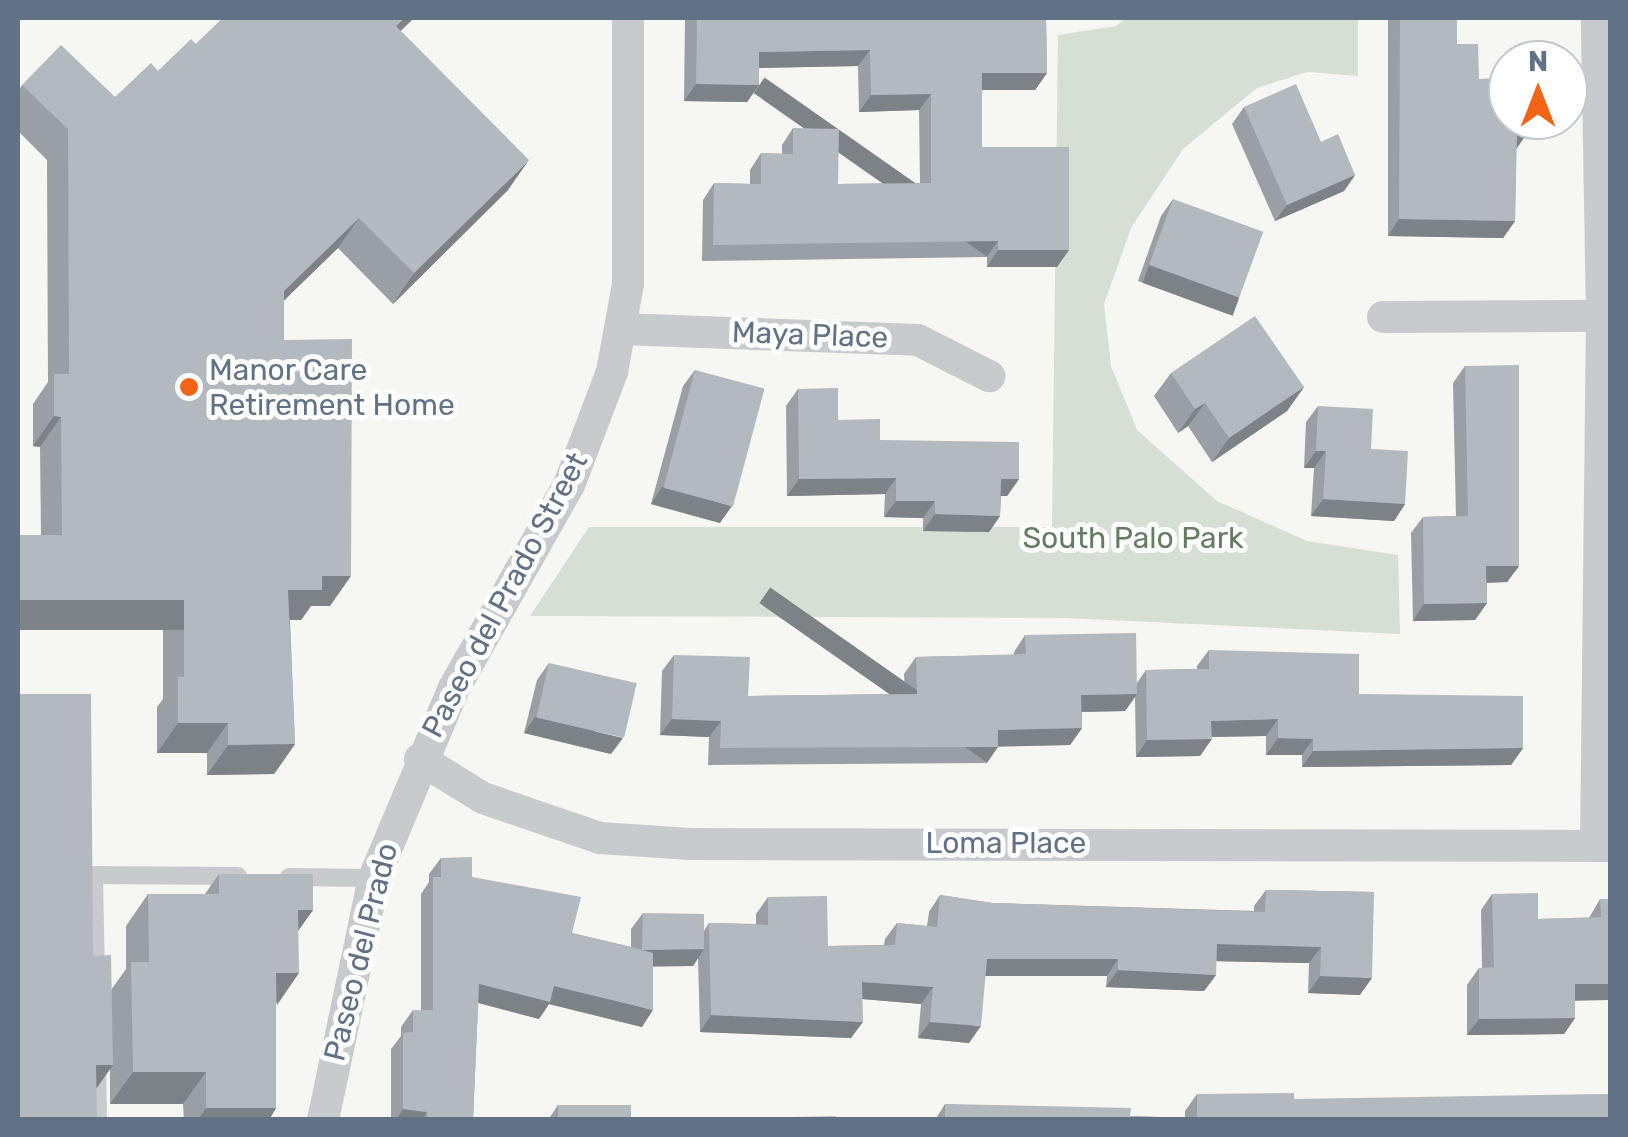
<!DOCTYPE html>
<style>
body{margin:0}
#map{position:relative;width:1628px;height:1137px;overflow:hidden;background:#f6f6f2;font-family:Rubik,sans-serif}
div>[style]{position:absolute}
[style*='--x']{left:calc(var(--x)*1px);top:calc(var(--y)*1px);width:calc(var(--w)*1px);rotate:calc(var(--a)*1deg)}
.green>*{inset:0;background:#d6dfd3}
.service>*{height:18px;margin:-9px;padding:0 9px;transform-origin:9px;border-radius:9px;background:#c8cbce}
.minor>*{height:32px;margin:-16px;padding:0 16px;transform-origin:16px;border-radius:16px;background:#c8cbce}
.wall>*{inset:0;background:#999fa4}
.shaded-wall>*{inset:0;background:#7d8286;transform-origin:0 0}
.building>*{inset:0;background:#b2b9bf;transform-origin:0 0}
.dots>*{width:28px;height:28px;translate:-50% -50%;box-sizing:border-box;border:5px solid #fff;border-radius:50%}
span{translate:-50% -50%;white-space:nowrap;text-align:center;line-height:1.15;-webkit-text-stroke:10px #fff;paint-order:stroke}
.street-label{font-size:30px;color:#627286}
.poi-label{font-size:30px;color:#627286}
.left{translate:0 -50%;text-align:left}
.park-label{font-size:30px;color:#647d62}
.frame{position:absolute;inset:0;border:20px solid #627286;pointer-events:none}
.north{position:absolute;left:1488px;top:40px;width:100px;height:100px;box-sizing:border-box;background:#fff;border:2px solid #c0c7cf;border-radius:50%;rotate:0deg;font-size:28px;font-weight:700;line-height:40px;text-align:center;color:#627286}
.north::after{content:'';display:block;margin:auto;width:35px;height:45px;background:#f26316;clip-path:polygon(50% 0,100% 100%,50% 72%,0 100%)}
</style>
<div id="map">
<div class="green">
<div style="clip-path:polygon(1126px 18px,1358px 18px,1358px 76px,1307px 72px,1257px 88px,1183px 149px,1131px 228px,1104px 304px,1111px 366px,1137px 430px,1217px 501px,1307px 541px,1398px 555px,1400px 634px,1066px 618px,530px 616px,589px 527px,1052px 527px,1058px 35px,1116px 26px)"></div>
</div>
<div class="service">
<div style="--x:289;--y:877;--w:85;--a:0.7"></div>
<div style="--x:96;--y:979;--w:104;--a:-91.1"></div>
<div style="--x:94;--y:875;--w:144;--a:0.4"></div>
<div style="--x:97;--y:1065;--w:55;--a:89"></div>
</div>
<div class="minor">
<div style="--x:1383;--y:317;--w:227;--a:-0.3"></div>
<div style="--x:621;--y:329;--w:297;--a:2.1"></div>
<div style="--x:918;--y:340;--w:80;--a:26.9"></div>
<div style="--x:420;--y:759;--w:74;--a:31.8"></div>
<div style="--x:483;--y:798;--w:124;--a:18.9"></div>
<div style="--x:600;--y:838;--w:90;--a:3.8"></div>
<div style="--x:690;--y:844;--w:920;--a:0.12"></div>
<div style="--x:1596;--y:846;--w:530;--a:-89.35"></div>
<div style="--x:1602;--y:316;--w:298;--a:-91"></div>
<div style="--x:323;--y:1120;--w:247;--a:-78.1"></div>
<div style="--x:374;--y:878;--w:206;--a:-67.2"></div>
<div style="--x:454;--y:688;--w:233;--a:-60.5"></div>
<div style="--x:569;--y:485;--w:121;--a:-69.2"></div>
<div style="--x:612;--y:372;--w:89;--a:-79.7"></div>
<div style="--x:628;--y:284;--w:266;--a:-90"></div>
</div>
<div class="wall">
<div style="clip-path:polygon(223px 18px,414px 18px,400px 31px,508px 190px,393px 304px,338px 248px,284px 300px,284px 340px,330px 606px,311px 606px,301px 620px,290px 620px,295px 744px,274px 774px,207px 775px,207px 753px,157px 753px,157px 707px,163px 699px,163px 630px,41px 535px,40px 447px,33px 446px,33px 404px,48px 382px,47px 160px,18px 131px,18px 92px,22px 85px,115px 97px,158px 71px,196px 44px)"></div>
<div style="clip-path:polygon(685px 18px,1046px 18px,1047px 73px,1035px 90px,982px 90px,982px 147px,1069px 250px,1057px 267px,987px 267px,987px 257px,702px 261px,703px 200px,714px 183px,750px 184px,750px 170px,761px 153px,782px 154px,782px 145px,793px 128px,838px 184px,920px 183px,919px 110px,859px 112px,858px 66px,759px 68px,759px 85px,747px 102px,684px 101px)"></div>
<div style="clip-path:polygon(1388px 18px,1457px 18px,1457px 44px,1479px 79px,1526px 135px,1516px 149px,1515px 221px,1503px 238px,1388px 236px)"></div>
<div style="clip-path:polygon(1244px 107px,1321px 142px,1355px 175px,1344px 191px,1275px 221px,1232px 124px)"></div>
<div style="clip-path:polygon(1173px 199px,1239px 297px,1228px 314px,1138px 281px,1161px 216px)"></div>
<div style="clip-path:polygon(1465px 366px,1519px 566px,1507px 582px,1487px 583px,1487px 603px,1475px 620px,1413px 621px,1411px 533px,1423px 517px,1456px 516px,1453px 383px)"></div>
<div style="clip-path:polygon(695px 370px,720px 523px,651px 504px,683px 386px)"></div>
<div style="clip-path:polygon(1171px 373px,1304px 387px,1287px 411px,1212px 462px,1188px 426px,1178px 433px,1154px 396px)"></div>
<div style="clip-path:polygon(798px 389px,838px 420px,880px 440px,1019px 479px,1007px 496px,1001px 496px,1000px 516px,989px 532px,923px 531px,923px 518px,884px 517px,885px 494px,787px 496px,786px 406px)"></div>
<div style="clip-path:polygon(1318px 406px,1371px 449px,1405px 504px,1394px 521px,1311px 516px,1314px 468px,1304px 468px,1306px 422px)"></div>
<div style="clip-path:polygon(1025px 635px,1137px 683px,1146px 670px,1197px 669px,1197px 666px,1209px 650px,1359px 694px,1523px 748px,1511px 765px,1302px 767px,1302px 755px,1266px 755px,1266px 736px,1212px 737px,1200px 756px,1136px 757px,1135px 697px,1125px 711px,1082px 712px,1082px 728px,1070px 745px,998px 746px,987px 763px,708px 765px,709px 737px,660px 735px,662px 671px,674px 655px,748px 696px,905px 694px,904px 674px,916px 657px,1014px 655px,1014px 652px)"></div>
<div style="clip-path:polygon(549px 663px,611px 754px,524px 733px,537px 680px)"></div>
<div style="clip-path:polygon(441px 858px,472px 877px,572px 933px,631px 947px,631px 929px,643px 913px,704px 931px,709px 923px,756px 924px,756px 914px,768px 897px,828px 946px,884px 945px,885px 939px,897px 923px,927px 926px,929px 912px,940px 895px,992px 903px,1254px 911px,1254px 906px,1266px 890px,1374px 892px,1360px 995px,1308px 993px,1309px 963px,1216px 961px,1216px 975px,1204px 991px,1106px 987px,1107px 976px,985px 976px,969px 1043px,918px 1038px,921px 1004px,862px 999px,851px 1038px,700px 1032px,698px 958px,693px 966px,653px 966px,642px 1027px,549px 1004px,539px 1019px,478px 1003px,473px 1120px,391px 1120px,391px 1049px,401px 1036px,401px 1027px,413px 1010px,421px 1010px,421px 894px,429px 882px,429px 874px)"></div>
<div style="clip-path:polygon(219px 874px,313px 910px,298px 931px,276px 1005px,276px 1108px,269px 1120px,184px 1120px,183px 1104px,110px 1104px,110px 1069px,97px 1088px,93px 956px,111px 990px,126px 969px,126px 926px,148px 894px,205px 894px)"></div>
<div style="clip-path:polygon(1492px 894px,1538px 919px,1589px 918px,1600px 899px,1610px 899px,1575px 1001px,1575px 1018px,1564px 1034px,1467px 1035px,1467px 985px,1479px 968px,1482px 968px,1481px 910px)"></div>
<div style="clip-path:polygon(1197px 1094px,1294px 1099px,1610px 1120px,935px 1120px,945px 1104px,1130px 1116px,1185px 1118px,1185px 1111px)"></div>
<div style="clip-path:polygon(558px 1105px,631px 1120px,548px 1120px)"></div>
</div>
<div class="shaded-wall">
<div style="clip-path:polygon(405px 18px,414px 18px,375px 56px,396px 26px)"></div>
<div style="clip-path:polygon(870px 50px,858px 66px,748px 68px,759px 52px)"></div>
<div style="clip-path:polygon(982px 73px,1047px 73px,1035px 90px,971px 90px)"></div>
<div style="clip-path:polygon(696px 84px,759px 85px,747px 102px,684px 101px)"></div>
<div style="clip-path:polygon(931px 94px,919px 110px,859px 112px,871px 95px)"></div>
<div style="clip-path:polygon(1517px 135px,1526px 135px,1514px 152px)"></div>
<div style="clip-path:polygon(529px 160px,508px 190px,393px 304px,414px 273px)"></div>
<div style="clip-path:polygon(1355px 175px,1344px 191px,1275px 221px,1287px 205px)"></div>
<div style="clip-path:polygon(359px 218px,338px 248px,263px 321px,284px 291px)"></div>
<div style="clip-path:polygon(1399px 219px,1515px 221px,1503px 238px,1388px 236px)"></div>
<div style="left:998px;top:241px;width:19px;height:285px;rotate:125deg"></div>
<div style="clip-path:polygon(998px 250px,1069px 250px,1057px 267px,987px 267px)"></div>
<div style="left:1149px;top:265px;width:96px;height:19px;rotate:20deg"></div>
<div style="clip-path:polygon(1304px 387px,1287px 411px,1212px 462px,1229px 438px)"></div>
<div style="clip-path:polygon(1205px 403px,1188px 426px,1178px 433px,1195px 409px)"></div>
<div style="clip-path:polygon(54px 416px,61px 417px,40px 447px,33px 446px)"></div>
<div style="clip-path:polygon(1316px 451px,1326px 451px,1314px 468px,1304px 468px)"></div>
<div style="clip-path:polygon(896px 478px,885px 494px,787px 496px,799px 479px)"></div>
<div style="clip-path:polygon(1001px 479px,1019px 479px,1007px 496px,989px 496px)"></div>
<div style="clip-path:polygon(662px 487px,732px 506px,720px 523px,651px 504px)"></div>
<div style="clip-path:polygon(1323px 499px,1405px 504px,1394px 521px,1311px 516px)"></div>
<div style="clip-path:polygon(896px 501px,935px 501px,923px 518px,884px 517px)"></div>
<div style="clip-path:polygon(935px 514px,1000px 516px,989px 532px,923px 531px)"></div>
<div style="clip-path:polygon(1486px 566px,1519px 566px,1507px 582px,1475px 583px)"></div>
<div style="clip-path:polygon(322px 576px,351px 576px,330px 606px,311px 606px,301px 620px,267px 620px,288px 590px)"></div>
<div style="left:18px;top:600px;width:166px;height:30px"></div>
<div style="clip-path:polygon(1487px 603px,1475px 620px,1413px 621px,1424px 604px)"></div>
<div style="clip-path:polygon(1137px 694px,1125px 711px,1070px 712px,1081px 695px)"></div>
<div style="clip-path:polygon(535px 717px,623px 738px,611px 754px,524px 733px)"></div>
<div style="clip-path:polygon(672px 719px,721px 721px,709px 737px,660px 735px)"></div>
<div style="clip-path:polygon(1278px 719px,1266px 736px,1200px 737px,1211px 721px)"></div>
<div style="clip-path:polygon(178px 723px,228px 723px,207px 753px,157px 753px)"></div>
<div style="clip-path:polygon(1082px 728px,1070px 745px,986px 747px,998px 730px)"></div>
<div style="clip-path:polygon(1278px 738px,1313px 739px,1302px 755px,1266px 755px)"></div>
<div style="clip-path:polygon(1212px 739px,1200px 756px,1136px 757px,1147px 740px)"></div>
<div style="clip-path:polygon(295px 744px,274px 774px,207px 775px,228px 745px)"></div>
<div style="left:998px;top:747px;width:19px;height:278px;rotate:125deg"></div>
<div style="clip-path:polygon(1523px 748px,1511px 765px,1302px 767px,1313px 751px)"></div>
<div style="clip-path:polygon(298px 910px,313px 910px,290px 942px)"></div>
<div style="clip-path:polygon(1217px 944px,1321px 947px,1309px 963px,1205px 961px)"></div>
<div style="clip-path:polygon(704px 949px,693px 966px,630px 967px,642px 950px)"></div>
<div style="clip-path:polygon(987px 959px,1118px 959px,1107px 976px,975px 976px)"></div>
<div style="clip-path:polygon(1118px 970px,1216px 975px,1204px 991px,1106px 987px)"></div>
<div style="clip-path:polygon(276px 973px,299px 973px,277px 1005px)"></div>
<div style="clip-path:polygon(1320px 976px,1372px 978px,1360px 995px,1308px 993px)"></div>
<div style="clip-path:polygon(862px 982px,933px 987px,921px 1004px,851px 998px)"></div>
<div style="clip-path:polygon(479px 984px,554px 986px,653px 1010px,642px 1027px,549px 1004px,539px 1019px,468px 1000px)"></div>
<div style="clip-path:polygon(1575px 984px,1610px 984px,1610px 1000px,1563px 1001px)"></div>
<div style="clip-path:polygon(711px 1015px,863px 1022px,851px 1038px,700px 1032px)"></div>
<div style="clip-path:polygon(1575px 1018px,1564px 1034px,1467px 1035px,1479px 1019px)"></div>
<div style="clip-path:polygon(930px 1022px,981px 1026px,969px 1043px,918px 1038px)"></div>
<div style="clip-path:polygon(96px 1065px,113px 1065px,85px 1104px)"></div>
<div style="clip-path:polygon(133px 1072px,206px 1072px,183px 1104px,110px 1104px)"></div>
<div style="clip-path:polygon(206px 1108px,276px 1108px,269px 1120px,198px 1120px)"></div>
<div style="clip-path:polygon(403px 1109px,427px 1112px,422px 1120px,396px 1120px)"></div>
</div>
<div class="building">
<div style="clip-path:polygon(223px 18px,405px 18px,396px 26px,529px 160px,414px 273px,359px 218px,284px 291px,284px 340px,352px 339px,351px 576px,322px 576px,322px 590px,288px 590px,295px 744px,228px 745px,228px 723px,178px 723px,178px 677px,184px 677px,184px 600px,18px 600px,18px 535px,62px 535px,61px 417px,54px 416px,54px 374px,69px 374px,68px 129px,22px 85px,61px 45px,115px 97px,151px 63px,158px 71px,191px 39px,196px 44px)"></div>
<div style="clip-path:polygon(697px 18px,1046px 18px,1047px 73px,982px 73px,982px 147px,1069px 147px,1069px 250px,998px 250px,998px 241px,713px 245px,714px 183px,761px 184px,761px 153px,793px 154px,793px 128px,839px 129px,838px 184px,931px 183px,931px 94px,871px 95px,870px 50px,759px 52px,759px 85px,696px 84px)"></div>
<div style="clip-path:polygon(1400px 18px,1457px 18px,1457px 44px,1478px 44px,1479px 79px,1508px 78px,1508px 120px,1525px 120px,1526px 135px,1517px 135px,1515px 221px,1399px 219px)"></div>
<div style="clip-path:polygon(1296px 84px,1321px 142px,1338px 134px,1355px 175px,1287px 205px,1244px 107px)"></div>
<div style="left:1173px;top:199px;width:96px;height:70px;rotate:20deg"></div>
<div style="clip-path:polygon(1255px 316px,1304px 387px,1229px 438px,1205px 403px,1195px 409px,1171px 373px)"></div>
<div style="clip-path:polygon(1519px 365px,1519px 566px,1486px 566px,1487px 603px,1424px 604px,1423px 517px,1468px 516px,1465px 366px)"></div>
<div style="left:695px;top:370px;width:72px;height:122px;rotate:15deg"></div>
<div style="clip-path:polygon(838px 388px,838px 420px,880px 419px,880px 440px,1019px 442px,1019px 479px,1001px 479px,1000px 516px,935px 514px,935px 501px,896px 501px,896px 478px,799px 479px,798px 389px)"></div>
<div style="clip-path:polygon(1318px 406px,1373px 409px,1371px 449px,1408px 451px,1405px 504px,1323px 499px,1326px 451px,1316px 451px)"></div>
<div style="clip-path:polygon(1136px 633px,1137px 694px,1081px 695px,1082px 728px,998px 730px,998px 747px,720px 748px,721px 721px,672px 719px,674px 655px,750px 657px,748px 696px,917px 694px,916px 657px,1026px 654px,1025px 635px)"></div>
<div style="clip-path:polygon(1209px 650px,1359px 654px,1359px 694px,1523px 696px,1523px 748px,1313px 751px,1313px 739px,1278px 738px,1278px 719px,1211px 721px,1212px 739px,1147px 740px,1146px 670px,1209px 669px)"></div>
<div style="left:549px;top:663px;width:90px;height:56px;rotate:13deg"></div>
<div style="clip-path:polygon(18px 694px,91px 694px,93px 956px,111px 955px,113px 1065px,96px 1065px,97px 1120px,18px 1120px)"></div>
<div style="clip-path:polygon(472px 857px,472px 877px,581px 897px,572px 933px,642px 950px,643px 913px,704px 914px,704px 949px,642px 950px,653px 953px,653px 1010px,554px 986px,550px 1002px,479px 984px,473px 1120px,427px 1120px,427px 1112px,403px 1109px,403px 1033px,413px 1032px,413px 1010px,433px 1010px,433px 877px,441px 877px,441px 858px)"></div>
<div style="clip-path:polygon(219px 874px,313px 874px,313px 910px,298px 910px,299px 973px,276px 973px,276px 1108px,206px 1108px,206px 1072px,133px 1072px,131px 962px,149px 962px,148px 894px,219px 894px)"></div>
<div style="clip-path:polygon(1266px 890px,1374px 892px,1372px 978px,1320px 976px,1321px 947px,1217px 944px,1216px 975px,1118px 970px,1118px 959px,987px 959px,981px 1026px,930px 1022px,933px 987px,862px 982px,863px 1022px,711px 1015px,709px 923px,768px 925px,768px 897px,827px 896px,828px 946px,895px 945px,897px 923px,937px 927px,940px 895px,992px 903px,1265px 912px)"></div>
<div style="clip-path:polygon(1538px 893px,1538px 919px,1601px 917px,1600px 899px,1610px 899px,1610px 984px,1575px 984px,1575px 1018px,1479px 1019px,1479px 968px,1494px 967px,1492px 894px)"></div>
<div style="clip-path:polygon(1294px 1093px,1294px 1099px,1610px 1094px,1610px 1120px,945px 1120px,945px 1104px,1131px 1108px,1130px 1116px,1197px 1118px,1197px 1094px)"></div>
<div style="left:558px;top:1105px;width:73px;height:15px"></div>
<div style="clip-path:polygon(836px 1116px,836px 1120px,714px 1120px,714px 1119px)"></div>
</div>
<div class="dots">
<div style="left:189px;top:387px;background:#f26316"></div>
</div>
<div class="street-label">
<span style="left:810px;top:335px;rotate:2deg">Maya Place</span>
<span style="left:505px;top:595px;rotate:-62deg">Paseo del Prado Street</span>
<span style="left:1006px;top:843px">Loma Place</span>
<span style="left:361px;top:952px;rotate:-76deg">Paseo del Prado</span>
</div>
<div class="poi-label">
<span class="left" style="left:209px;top:387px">Manor Care<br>Retirement Home</span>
</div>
<div class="park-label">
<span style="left:1133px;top:538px">South Palo Park</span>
</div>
<div class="frame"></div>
<div class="north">N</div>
</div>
